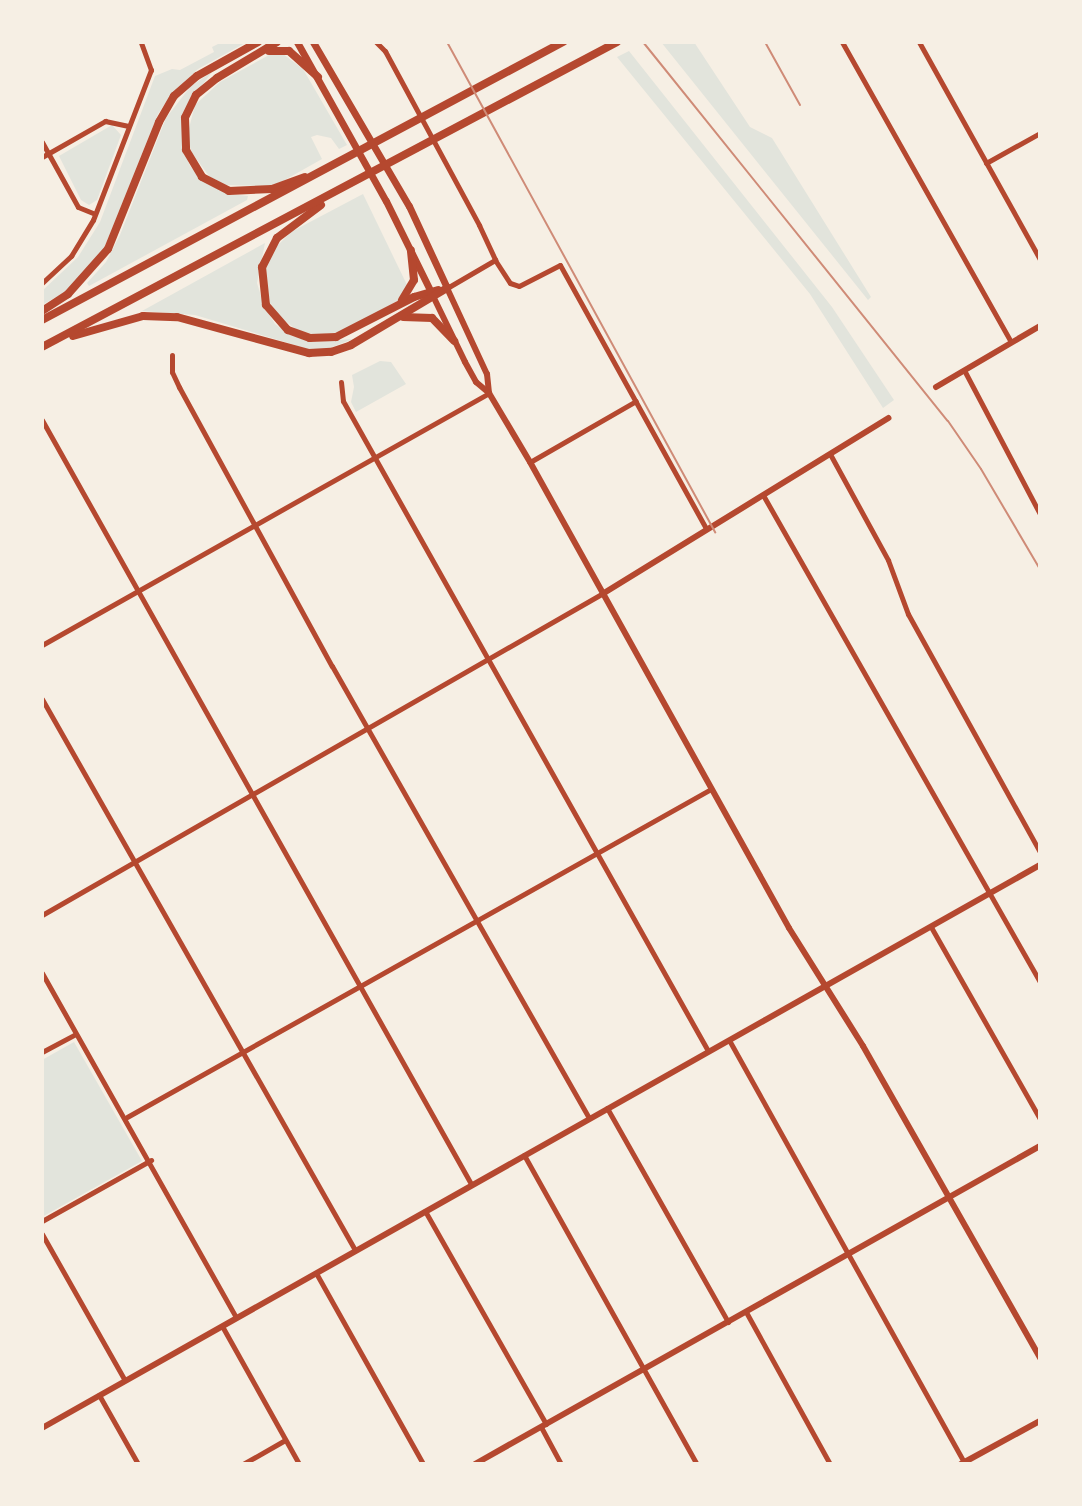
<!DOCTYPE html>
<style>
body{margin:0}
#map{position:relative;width:1082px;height:1506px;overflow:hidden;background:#f6efe4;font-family:Montserrat,sans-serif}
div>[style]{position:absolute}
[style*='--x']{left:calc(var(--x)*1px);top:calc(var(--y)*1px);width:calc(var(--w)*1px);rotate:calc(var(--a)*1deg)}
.green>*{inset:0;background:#e2e4dc}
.minor>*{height:5px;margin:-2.5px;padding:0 2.5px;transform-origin:2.5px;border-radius:2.5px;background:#b5482f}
.tertiary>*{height:6px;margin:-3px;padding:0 3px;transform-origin:3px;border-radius:3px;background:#b5482f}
.secondary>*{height:6px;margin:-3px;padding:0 3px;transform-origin:3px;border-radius:3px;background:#b5482f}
.primary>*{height:7px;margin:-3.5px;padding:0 3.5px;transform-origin:3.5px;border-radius:3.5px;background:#b5482f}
.motorway>*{height:8px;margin:-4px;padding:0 4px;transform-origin:4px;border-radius:4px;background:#b5482f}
.rail>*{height:2px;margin:-1px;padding:0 1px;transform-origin:1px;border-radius:1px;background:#cf8b77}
span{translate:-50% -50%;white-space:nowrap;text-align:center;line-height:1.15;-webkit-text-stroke:6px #f6efe4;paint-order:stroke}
.frame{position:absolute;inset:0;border:44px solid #f6efe4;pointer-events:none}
</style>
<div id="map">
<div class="green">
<div style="clip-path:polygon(222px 42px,247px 42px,198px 69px,170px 96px,158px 114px,103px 251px,67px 291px,42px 305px,42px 291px,78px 257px,100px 222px,155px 76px,172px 69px,180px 70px,214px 52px,212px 47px)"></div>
<div style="clip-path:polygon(661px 42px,694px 42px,750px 127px,772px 138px,871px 297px,868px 300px)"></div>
<div style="clip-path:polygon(629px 51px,832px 307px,894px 400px,883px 408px,810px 294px,617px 57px)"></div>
<div style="clip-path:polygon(283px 54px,303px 69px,347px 145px,339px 149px,331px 138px,317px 135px,311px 137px,322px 159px,283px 181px,270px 186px,224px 185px,209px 176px,192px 153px,187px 136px,195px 105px,220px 82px,269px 55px)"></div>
<div style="clip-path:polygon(212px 72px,184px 110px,182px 147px,190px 166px,207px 184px,229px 194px,248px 196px,247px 200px,89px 286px,87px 283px,106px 262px,120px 235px,166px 118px,191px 86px)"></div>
<div style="clip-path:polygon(112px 125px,121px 135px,97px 200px,89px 205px,81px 200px,59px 156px)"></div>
<div style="clip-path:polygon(363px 194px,408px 287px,401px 299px,340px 332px,317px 335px,297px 330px,277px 315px,270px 303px,265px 271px,270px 253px,291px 232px)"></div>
<div style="clip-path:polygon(265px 243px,257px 283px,264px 306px,275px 324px,292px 336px,312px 342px,353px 339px,327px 349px,308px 349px,195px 315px,142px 311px)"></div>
<div style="clip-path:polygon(380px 361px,391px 362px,406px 384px,356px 412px,351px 402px,354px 387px,352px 375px)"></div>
<div style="clip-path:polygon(74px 1042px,142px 1161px,42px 1217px,42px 1060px)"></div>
</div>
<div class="minor">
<div style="--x:376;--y:42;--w:13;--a:45"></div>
<div style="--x:385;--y:51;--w:198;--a:61.6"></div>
<div style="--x:479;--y:225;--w:38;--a:65"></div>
<div style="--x:495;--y:260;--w:27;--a:57"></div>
<div style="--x:510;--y:283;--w:9;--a:18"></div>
<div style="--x:519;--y:286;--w:46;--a:-27.1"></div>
<div style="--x:560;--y:265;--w:301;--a:61"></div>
<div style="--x:842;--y:42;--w:344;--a:60.6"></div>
<div style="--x:919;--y:42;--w:248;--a:60.9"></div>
<div style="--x:42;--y:142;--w:74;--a:61"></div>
<div style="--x:78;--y:207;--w:18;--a:22"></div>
<div style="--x:42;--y:157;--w:73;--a:-29.7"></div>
<div style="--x:105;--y:121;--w:24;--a:12"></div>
<div style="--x:986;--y:163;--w:62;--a:-29.1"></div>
<div style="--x:42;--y:283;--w:40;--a:-43"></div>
<div style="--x:71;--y:256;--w:42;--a:-58.6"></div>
<div style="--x:93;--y:220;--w:161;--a:-68.9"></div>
<div style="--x:151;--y:70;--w:30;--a:-110"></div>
<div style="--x:447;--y:288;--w:56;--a:-30.3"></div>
<div style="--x:172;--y:355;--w:17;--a:90"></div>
<div style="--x:172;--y:372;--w:17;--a:65"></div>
<div style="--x:179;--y:387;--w:318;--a:61.3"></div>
<div style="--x:332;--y:666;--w:520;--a:60.38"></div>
<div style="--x:964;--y:370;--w:163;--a:62.2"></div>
<div style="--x:341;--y:382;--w:19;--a:84"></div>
<div style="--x:343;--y:401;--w:745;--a:60.68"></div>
<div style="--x:42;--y:420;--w:876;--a:60.68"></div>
<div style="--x:830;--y:454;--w:121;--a:61.3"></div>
<div style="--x:888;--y:560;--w:58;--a:69.7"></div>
<div style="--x:908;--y:614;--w:272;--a:61"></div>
<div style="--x:530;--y:462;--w:122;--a:-29.9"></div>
<div style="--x:763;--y:495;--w:560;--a:60.37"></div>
<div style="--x:42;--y:645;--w:513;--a:-29.41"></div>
<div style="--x:42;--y:699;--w:634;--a:60.4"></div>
<div style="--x:42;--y:915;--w:647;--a:-29.85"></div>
<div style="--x:931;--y:927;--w:221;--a:60.4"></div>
<div style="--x:42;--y:973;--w:395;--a:60.6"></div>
<div style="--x:729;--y:1040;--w:485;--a:60.9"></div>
<div style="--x:42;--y:1052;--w:38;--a:-28"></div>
<div style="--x:607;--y:1108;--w:246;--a:60.5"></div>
<div style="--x:127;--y:1117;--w:670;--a:-29.32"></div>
<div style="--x:524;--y:1155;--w:354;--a:60.8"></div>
<div style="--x:425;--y:1211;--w:245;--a:60.4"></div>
<div style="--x:42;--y:1221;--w:125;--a:-29.2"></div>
<div style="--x:42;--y:1234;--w:167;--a:60.5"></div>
<div style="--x:316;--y:1273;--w:219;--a:60.7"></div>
<div style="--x:746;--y:1312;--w:174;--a:61.1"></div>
<div style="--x:222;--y:1326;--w:158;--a:60.8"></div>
<div style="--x:99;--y:1395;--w:79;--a:60.5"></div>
<div style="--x:541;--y:1427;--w:42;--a:61.6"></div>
<div style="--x:243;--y:1464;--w:48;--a:-29.7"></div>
</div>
<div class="tertiary">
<div style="--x:936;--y:387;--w:121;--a:-30.4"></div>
<div style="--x:604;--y:593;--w:334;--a:-31.6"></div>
<div style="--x:475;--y:1464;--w:648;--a:-29.37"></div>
<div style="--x:961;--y:1464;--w:90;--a:-28.6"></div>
</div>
<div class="secondary">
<div style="--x:447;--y:288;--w:95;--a:65.1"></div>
<div style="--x:487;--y:374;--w:19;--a:84"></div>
<div style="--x:433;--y:296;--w:73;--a:64.1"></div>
<div style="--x:465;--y:362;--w:23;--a:61"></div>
<div style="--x:476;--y:382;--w:17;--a:40"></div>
<div style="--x:489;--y:393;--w:80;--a:59.3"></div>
<div style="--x:530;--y:462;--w:533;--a:60.93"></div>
<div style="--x:789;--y:928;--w:139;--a:57.9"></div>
<div style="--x:863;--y:1046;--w:359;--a:60.4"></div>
<div style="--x:42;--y:1428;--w:1146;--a:-29.43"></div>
</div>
<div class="primary">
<div style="--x:297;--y:42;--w:182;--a:60.8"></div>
<div style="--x:386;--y:201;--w:104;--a:63.7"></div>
<div style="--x:313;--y:42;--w:190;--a:59.7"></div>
<div style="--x:409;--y:206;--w:90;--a:65.1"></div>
</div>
<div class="motorway">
<div style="--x:277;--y:42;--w:70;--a:149"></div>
<div style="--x:217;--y:78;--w:27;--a:141"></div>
<div style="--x:196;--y:95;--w:25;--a:116"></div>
<div style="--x:185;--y:118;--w:32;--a:88"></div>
<div style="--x:186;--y:150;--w:31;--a:59"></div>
<div style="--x:202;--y:177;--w:30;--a:27"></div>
<div style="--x:229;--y:191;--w:43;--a:-2.7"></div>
<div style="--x:272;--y:189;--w:35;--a:-20"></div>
<div style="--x:269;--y:51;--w:20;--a:0"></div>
<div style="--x:289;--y:51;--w:39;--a:42"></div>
<div style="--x:321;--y:205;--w:55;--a:143.1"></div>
<div style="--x:277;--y:238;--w:33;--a:117"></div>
<div style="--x:262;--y:267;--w:38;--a:84"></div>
<div style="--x:266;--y:305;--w:33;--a:49"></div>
<div style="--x:288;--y:330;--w:23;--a:20"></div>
<div style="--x:310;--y:338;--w:26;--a:-2"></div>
<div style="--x:336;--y:337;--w:88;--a:-27.1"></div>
<div style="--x:414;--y:297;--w:25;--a:-16"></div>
<div style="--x:402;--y:300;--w:23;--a:-59"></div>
<div style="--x:414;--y:280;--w:30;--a:-96"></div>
<div style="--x:42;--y:311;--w:31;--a:-33"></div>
<div style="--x:68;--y:294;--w:60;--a:-48.4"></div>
<div style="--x:108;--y:249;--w:137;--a:-68.1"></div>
<div style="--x:159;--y:122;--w:30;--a:-60"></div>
<div style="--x:174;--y:96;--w:30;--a:-41"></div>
<div style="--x:197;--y:76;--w:70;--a:-29.1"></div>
<div style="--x:403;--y:317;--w:29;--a:2"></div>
<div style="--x:432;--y:318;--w:32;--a:46"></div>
<div style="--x:42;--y:320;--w:591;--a:-28.08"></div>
<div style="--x:73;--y:336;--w:73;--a:-15.9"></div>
<div style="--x:143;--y:316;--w:34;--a:2"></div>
<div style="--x:177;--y:317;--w:137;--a:15.3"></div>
<div style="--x:309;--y:353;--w:22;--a:-3"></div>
<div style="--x:331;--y:352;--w:21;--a:-19"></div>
<div style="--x:351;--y:345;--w:112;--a:-30.7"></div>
<div style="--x:42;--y:347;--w:651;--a:-27.94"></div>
</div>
<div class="rail">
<div style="--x:447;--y:42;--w:559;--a:61.32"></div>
<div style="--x:643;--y:42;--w:486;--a:51.2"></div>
<div style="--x:948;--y:421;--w:58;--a:55.5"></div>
<div style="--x:981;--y:469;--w:116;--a:59.5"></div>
<div style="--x:765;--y:42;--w:72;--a:60.9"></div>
</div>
<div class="frame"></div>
</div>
